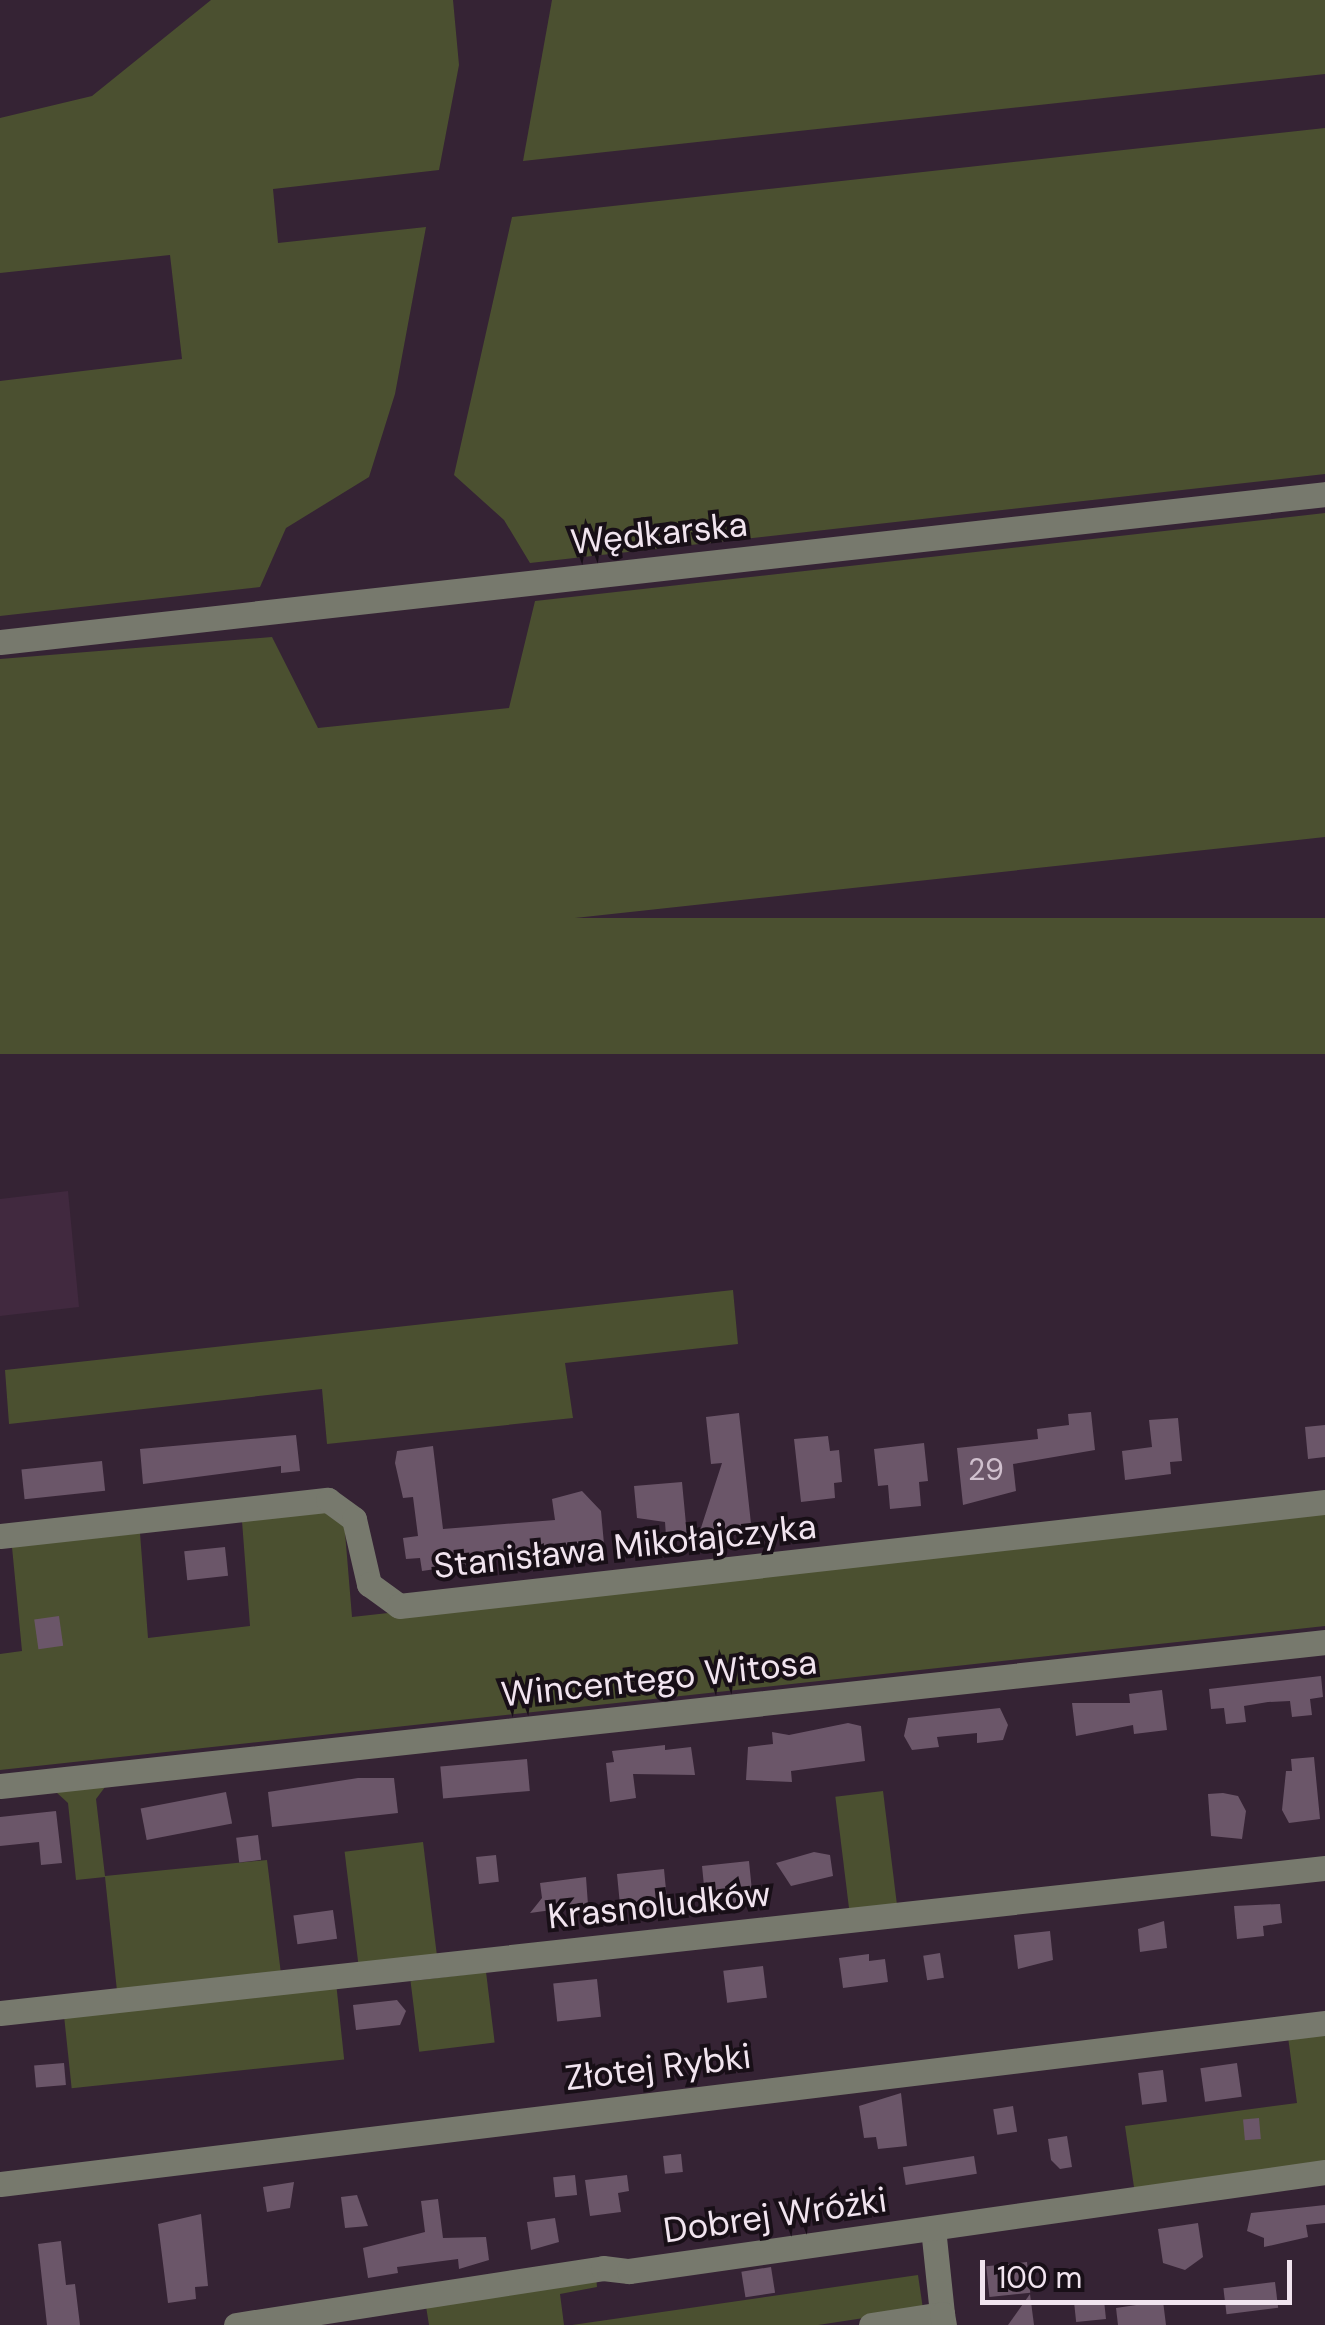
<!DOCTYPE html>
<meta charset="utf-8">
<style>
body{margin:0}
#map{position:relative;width:1325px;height:2325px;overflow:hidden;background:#352334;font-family:"DM Sans",sans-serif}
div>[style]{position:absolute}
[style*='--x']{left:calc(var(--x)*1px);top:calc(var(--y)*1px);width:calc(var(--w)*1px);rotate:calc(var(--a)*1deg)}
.built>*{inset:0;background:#41293f}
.green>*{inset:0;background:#4b5030;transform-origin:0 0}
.building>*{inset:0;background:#6b5669;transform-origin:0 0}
.minor>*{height:25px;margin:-12.5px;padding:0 12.5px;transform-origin:12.5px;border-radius:12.5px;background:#77796d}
span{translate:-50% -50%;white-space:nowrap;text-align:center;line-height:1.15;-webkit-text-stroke:8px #180f17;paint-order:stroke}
.number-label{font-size:30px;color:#d0c0ce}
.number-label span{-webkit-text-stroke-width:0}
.street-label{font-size:35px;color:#f1e4ef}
.scale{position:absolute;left:980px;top:2260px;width:312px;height:45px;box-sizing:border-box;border:5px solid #f1e4ef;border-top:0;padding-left:12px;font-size:30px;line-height:35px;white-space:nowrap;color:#f1e4ef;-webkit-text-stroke:8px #180f17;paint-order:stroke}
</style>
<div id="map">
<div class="built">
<div style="clip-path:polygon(68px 1191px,79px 1307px,0 1316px,0 1199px)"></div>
</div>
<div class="green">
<div style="clip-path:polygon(211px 0,453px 0,459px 65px,439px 170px,273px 189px,278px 243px,426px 227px,395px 394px,369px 477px,286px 528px,260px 587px,0 616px,0 381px,182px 359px,170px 255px,0 273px,0 118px,92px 96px)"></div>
<div style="clip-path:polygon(552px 0,1325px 0,1325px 74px,523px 161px)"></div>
<div style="clip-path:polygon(1325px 128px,1325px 474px,530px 563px,504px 520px,454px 475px,512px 217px)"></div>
<div style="clip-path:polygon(1325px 513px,1325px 837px,0 980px,0 659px,272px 637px,318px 728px,509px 708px,535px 601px)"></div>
<div style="left:1325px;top:918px;width:136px;height:1333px;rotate:90deg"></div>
<div style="clip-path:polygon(733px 1290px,738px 1344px,565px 1363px,573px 1418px,327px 1444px,322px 1389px,9px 1424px,5px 1370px)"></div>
<div style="clip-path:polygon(1325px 1510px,1325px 1626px,0 1770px,0 1654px,22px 1651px,12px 1547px,140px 1533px,148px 1638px,250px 1626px,242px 1521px,334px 1511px,344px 1520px,352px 1617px)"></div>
<div style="clip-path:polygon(105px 1787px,96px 1799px,105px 1876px,267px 1860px,281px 1974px,117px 1991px,105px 1877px,76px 1880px,68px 1803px,56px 1792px)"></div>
<div style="left:883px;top:1791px;width:117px;height:48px;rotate:83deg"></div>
<div style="left:423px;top:1842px;width:116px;height:79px;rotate:83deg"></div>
<div style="left:486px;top:1972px;width:71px;height:76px;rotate:83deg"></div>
<div style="left:336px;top:1982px;width:78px;height:274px;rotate:84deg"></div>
<div style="clip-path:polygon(1325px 2032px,1325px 2167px,1135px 2194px,1125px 2126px,1297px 2103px,1288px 2037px)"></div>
<div style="clip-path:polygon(918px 2275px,923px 2309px,818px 2325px,572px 2325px)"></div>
<div style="clip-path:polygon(596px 2276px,597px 2287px,560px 2294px,564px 2325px,429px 2325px,425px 2300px)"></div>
</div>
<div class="building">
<div style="clip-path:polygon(1091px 1412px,1095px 1450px,1013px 1464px,1016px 1491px,963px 1505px,957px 1448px,1038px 1439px,1037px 1429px,1069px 1425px,1068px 1414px)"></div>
<div style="clip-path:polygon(739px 1413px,752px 1533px,699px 1534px,722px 1463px,711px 1464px,706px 1417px)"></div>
<div style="clip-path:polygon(1178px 1418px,1182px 1461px,1170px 1462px,1171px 1474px,1125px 1480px,1122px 1451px,1152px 1447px,1149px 1420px)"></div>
<div style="clip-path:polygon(1325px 1425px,1325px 1457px,1308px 1459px,1305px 1427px)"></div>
<div style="clip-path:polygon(296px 1435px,300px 1471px,281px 1473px,281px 1466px,143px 1484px,140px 1449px)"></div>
<div style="clip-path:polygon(828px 1436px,830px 1451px,839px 1450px,842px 1482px,834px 1483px,835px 1498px,801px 1502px,794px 1439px)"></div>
<div style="clip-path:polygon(924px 1443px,928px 1481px,919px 1482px,921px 1506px,890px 1509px,888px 1485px,878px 1486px,874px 1449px)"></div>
<div style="clip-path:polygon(433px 1446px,443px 1529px,555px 1520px,552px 1499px,582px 1491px,601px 1511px,604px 1544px,422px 1571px,420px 1558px,406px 1559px,403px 1538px,418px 1536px,413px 1497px,403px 1498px,395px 1463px,397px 1451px)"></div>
<div style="left:102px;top:1461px;width:30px;height:81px;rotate:84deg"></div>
<div style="clip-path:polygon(682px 1482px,687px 1535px,666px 1536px,665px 1522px,637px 1518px,634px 1486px)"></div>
<div style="left:225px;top:1547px;width:29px;height:41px;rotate:84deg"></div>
<div style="left:59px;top:1616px;width:30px;height:25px;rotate:82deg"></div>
<div style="clip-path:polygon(1321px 1676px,1323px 1697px,1310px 1699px,1312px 1715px,1292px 1717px,1290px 1701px,1268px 1702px,1244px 1706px,1246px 1722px,1226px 1724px,1224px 1708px,1211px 1709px,1209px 1689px)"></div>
<div style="clip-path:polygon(1162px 1690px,1167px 1730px,1134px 1734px,1133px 1725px,1076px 1736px,1072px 1703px,1130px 1703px,1129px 1694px)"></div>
<div style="clip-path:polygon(1000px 1708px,1008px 1725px,1003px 1740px,977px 1743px,977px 1733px,937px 1737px,939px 1747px,912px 1750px,904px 1736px,908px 1718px)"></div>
<div style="clip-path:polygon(848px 1723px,861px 1726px,865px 1761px,791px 1771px,792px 1782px,746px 1780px,748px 1747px,773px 1744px,772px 1732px,789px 1735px)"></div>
<div style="clip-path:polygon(665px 1745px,665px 1750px,691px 1747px,695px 1775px,633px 1774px,636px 1798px,610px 1802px,606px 1763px,614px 1762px,612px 1751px)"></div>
<div style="clip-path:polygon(1314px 1757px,1320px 1819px,1289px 1823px,1282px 1810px,1286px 1771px,1292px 1771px,1291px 1759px)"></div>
<div style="left:527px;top:1759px;width:32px;height:87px;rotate:85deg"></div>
<div style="clip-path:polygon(358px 1778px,394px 1778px,398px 1813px,272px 1827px,268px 1792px)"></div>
<div style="left:226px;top:1792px;width:32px;height:87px;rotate:79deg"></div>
<div style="clip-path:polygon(1223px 1793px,1238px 1796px,1246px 1811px,1242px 1839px,1211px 1836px,1208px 1794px)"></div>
<div style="clip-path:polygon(56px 1811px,62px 1863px,41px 1865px,39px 1842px,0 1846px,0 1817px)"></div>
<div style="left:258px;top:1835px;width:25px;height:22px;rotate:83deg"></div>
<div style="clip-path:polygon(814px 1852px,830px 1855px,833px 1876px,791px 1886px,776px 1863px)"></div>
<div style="left:496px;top:1855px;width:27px;height:20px;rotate:84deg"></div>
<div style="clip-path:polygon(749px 1861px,752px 1891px,740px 1892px,742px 1904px,718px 1907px,717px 1895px,705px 1896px,702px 1866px)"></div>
<div style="clip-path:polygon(664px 1869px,667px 1900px,656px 1901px,657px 1913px,633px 1916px,632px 1904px,620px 1905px,617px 1874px)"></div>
<div style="clip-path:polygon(586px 1877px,588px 1905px,530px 1913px,542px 1898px,540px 1883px)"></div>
<div style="clip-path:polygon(1280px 1904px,1282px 1923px,1263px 1926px,1264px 1936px,1237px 1939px,1234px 1906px)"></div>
<div style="left:333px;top:1910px;width:29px;height:40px;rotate:82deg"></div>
<div style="clip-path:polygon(1164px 1921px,1167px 1948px,1140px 1952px,1138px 1929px)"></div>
<div style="clip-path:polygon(1050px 1931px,1053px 1960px,1018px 1969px,1014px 1935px)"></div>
<div style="left:940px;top:1953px;width:25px;height:17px;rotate:81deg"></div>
<div style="clip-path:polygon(869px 1954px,869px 1961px,885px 1959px,888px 1982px,843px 1988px,839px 1958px)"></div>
<div style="left:763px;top:1966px;width:32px;height:40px;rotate:83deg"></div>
<div style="left:597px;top:1979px;width:38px;height:44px;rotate:84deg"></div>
<div style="clip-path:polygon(397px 2000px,406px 2011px,400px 2025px,356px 2030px,353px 2005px)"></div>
<div style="left:64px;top:2063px;width:22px;height:30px;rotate:85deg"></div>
<div style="left:1237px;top:2063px;width:34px;height:37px;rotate:82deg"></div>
<div style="left:1163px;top:2070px;width:32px;height:25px;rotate:83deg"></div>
<div style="clip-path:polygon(901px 2093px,907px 2146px,878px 2149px,876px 2137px,864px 2138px,859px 2106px)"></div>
<div style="left:1013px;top:2106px;width:26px;height:20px;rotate:81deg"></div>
<div style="left:1259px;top:2118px;width:21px;height:16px;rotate:85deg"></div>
<div style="clip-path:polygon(1067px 2136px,1072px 2167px,1060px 2169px,1051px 2160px,1048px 2139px)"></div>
<div style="left:681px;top:2154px;width:18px;height:18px;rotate:84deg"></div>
<div style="left:974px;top:2156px;width:18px;height:72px;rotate:81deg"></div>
<div style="left:575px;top:2175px;width:20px;height:22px;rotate:84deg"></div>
<div style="clip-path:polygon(627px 2175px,629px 2191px,618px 2193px,621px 2212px,590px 2216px,585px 2180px)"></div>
<div style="clip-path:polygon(294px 2182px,290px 2208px,267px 2212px,263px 2187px)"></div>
<div style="clip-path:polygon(357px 2195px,368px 2226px,345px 2228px,341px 2197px)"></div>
<div style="clip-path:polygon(438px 2199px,443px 2238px,486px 2237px,489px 2260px,459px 2269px,458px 2259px,397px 2267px,398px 2273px,368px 2278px,363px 2248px,425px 2232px,421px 2201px)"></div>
<div style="clip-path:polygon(1325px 2205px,1325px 2223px,1306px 2225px,1308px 2237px,1264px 2247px,1264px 2238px,1247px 2231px,1251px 2213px)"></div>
<div style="clip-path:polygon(201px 2214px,208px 2286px,195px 2287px,196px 2299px,168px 2303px,158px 2224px)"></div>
<div style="clip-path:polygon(555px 2218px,559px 2242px,531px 2250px,527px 2222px)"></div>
<div style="clip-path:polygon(1198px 2223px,1203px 2257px,1185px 2270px,1163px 2263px,1158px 2229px)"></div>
<div style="clip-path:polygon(61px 2241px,66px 2285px,75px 2284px,80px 2325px,47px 2325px,38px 2244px)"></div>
<div style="left:1027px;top:2262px;width:31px;height:41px;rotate:84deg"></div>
<div style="left:771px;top:2267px;width:26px;height:30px;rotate:81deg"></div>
<div style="left:1275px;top:2282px;width:26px;height:52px;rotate:83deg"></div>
<div style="clip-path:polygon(1030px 2294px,1034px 2325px,1008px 2325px)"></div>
<div style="left:1104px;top:2300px;width:19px;height:30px;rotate:84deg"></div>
<div style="clip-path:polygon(1163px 2301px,1166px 2325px,1118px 2325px,1116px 2308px)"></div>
</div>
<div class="minor">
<div style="--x:0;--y:642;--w:1333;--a:-6.37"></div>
<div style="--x:0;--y:1536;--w:330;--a:-6.3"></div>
<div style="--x:328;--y:1500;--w:32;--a:36"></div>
<div style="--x:354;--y:1519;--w:67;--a:77"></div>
<div style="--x:369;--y:1584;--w:37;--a:36"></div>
<div style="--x:399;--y:1606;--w:932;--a:-6.41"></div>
<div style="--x:0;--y:1786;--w:1333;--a:-6.2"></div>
<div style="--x:0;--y:2013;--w:1333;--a:-6.25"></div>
<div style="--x:0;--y:2184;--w:1335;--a:-6.93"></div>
<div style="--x:933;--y:2228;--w:86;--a:84"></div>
<div style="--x:236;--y:2325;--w:371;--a:-8.8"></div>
<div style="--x:603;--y:2268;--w:26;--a:7"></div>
<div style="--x:629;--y:2271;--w:703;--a:-8.1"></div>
<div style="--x:871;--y:2325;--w:72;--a:-8.8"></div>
<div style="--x:942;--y:2314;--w:11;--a:80"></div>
</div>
<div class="number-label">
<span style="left:986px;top:1470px">29</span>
</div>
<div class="street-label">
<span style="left:659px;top:533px;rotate:-6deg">Wędkarska</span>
<span style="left:625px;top:1546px;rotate:-6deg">Stanisława Mikołajczyka</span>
<span style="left:659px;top:1678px;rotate:-6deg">Wincentego Witosa</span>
<span style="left:659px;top:1905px;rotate:-6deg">Krasnoludków</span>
<span style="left:658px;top:2067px;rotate:-7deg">Złotej Rybki</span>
<span style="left:775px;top:2215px;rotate:-8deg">Dobrej Wróżki</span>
</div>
<div class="scale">100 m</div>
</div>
